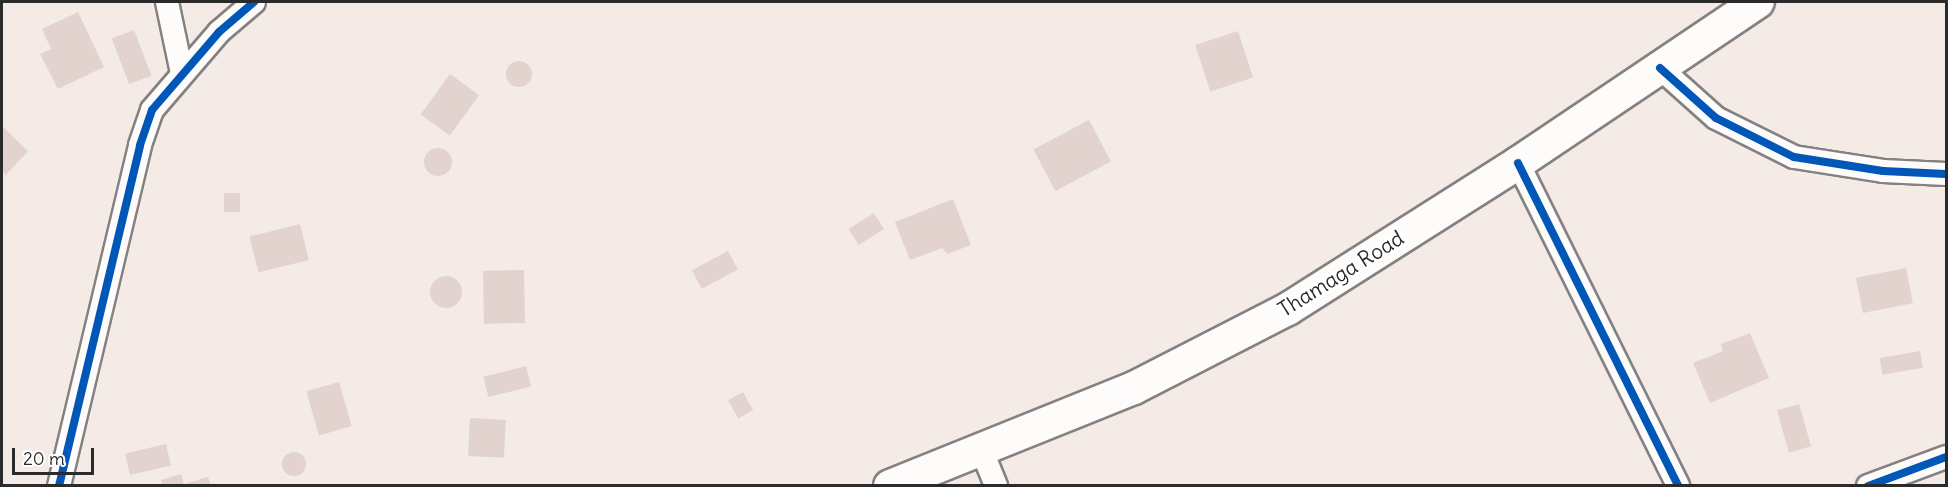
<!DOCTYPE html>
<style>
body{margin:0}
#map{position:relative;width:1948px;height:487px;overflow:hidden;background:#f4ebe7;font-family:Delius,sans-serif}
div>[style]{position:absolute}
[style*='--x']{left:calc(var(--x)*1px);top:calc(var(--y)*1px);width:calc(var(--w)*1px);rotate:calc(var(--a)*1deg)}
.building>*{inset:0;background:#e2d3ce;transform-origin:0 0}
.round{border-radius:50%}
.roads{filter:drop-shadow(2px 0 #858180) drop-shadow(-2px 0 #858180) drop-shadow(0 2px #858180) drop-shadow(0 -2px #858180)}
.street>*{height:22px;margin:-11px;padding:0 11px;transform-origin:11px;border-radius:11px;background:#fdfcfb}
.secondary>*{height:32px;margin:-16px;padding:0 16px;transform-origin:16px;border-radius:16px;background:#fdfcfb}
.cycleway>*{height:8px;margin:-4px;padding:0 4px;transform-origin:4px;border-radius:4px;background:#0057b8}
span{translate:-50% -50%;white-space:nowrap;text-align:center;line-height:1.15;-webkit-text-stroke:6px #fff;paint-order:stroke}
.street-label{font-size:21px;color:#2b2b2b}
.frame{position:absolute;inset:0;border:3px solid #2b2b2b;pointer-events:none}
.scale{position:absolute;left:12px;top:448px;width:82px;height:27px;box-sizing:border-box;border:3px solid #2b2b2b;border-top:0;padding-left:8px;font-size:18px;line-height:21px;white-space:nowrap;color:#2b2b2b;-webkit-text-stroke:4px #fff;paint-order:stroke}
</style>
<div id="map">
<div class="building">
<div style="clip-path:polygon(78px 12px,104px 67px,58px 89px,40px 54px,51px 49px,42px 29px)"></div>
<div style="left:134px;top:30px;width:49px;height:24px;rotate:69deg"></div>
<div style="left:1238px;top:31px;width:49px;height:45px;rotate:72deg"></div>
<div class="round" style="left:506px;top:61px;width:26px;height:26px"></div>
<div style="left:450px;top:74px;width:36px;height:50px;rotate:36deg"></div>
<div style="left:1089px;top:120px;width:47px;height:63px;rotate:62deg"></div>
<div style="clip-path:polygon(2px 126px,28px 151px,6px 175px,2px 171px)"></div>
<div class="round" style="left:424px;top:148px;width:28px;height:28px"></div>
<div style="left:224px;top:193px;width:16px;height:19px"></div>
<div style="clip-path:polygon(953px 199px,971px 245px,947px 254px,942px 248px,910px 260px,895px 222px)"></div>
<div style="left:874px;top:213px;width:19px;height:30px;rotate:58deg"></div>
<div style="left:300px;top:224px;width:37px;height:52px;rotate:76deg"></div>
<div style="left:728px;top:251px;width:21px;height:41px;rotate:62deg"></div>
<div style="left:1906px;top:268px;width:36px;height:51px;rotate:79deg"></div>
<div style="left:524px;top:270px;width:53px;height:41px;rotate:89deg"></div>
<div class="round" style="left:430px;top:276px;width:32px;height:32px"></div>
<div style="clip-path:polygon(1750px 333px,1769px 378px,1710px 403px,1693px 363px,1723px 351px,1721px 344px)"></div>
<div style="left:1920px;top:351px;width:17px;height:41px;rotate:80deg"></div>
<div style="left:526px;top:366px;width:21px;height:44px;rotate:76deg"></div>
<div style="left:339px;top:382px;width:46px;height:34px;rotate:74deg"></div>
<div style="left:743px;top:392px;width:21px;height:17px;rotate:61deg"></div>
<div style="left:1799px;top:404px;width:44px;height:23px;rotate:74deg"></div>
<div style="left:470px;top:418px;width:36px;height:38px;rotate:3deg"></div>
<div style="left:166px;top:444px;width:22px;height:42px;rotate:77deg"></div>
<div class="round" style="left:282px;top:452px;width:24px;height:24px"></div>
<div style="clip-path:polygon(181px 474px,184px 484px,208px 477px,211px 486px,163px 486px,161px 480px)"></div>
</div>
<div class="roads">
<div class="street">
<div style="--x:167;--y:2;--w:73;--a:78.1"></div>
<div style="--x:1660;--y:68;--w:75;--a:41.8"></div>
<div style="--x:1716;--y:118;--w:87;--a:26.6"></div>
<div style="--x:1794;--y:157;--w:90;--a:8.9"></div>
<div style="--x:1883;--y:171;--w:63;--a:2.7"></div>
<div style="--x:1518;--y:163;--w:360;--a:63.6"></div>
<div style="--x:982;--y:451;--w:38;--a:68"></div>
<div style="--x:59;--y:486;--w:350;--a:-76.6"></div>
<div style="--x:140;--y:145;--w:37;--a:-71"></div>
<div style="--x:152;--y:110;--w:103;--a:-49.3"></div>
<div style="--x:219;--y:32;--w:46;--a:-40.6"></div>
<div style="--x:1868;--y:486;--w:83;--a:-20.4"></div>
</div>
<div class="secondary">
<div style="--x:890;--y:486;--w:263;--a:-21.9"></div>
<div style="--x:1134;--y:388;--w:173;--a:-27.2"></div>
<div style="--x:1288;--y:309;--w:272;--a:-32.4"></div>
<div style="--x:1518;--y:163;--w:289;--a:-33.9"></div>
</div>
</div>
<div class="cycleway">
<div style="--x:1660;--y:68;--w:75;--a:41.8"></div>
<div style="--x:1716;--y:118;--w:87;--a:26.6"></div>
<div style="--x:1794;--y:157;--w:90;--a:8.9"></div>
<div style="--x:1883;--y:171;--w:63;--a:2.7"></div>
<div style="--x:1518;--y:163;--w:360;--a:63.6"></div>
<div style="--x:59;--y:486;--w:350;--a:-76.6"></div>
<div style="--x:140;--y:145;--w:37;--a:-71"></div>
<div style="--x:152;--y:110;--w:103;--a:-49.3"></div>
<div style="--x:219;--y:32;--w:46;--a:-40.6"></div>
<div style="--x:1868;--y:486;--w:83;--a:-20.4"></div>
</div>
<div class="street-label">
<span style="left:1341px;top:274px;rotate:-32deg">Thamaga Road</span>
</div>
<div class="frame"></div>
<div class="scale">20 m</div>
</div>
